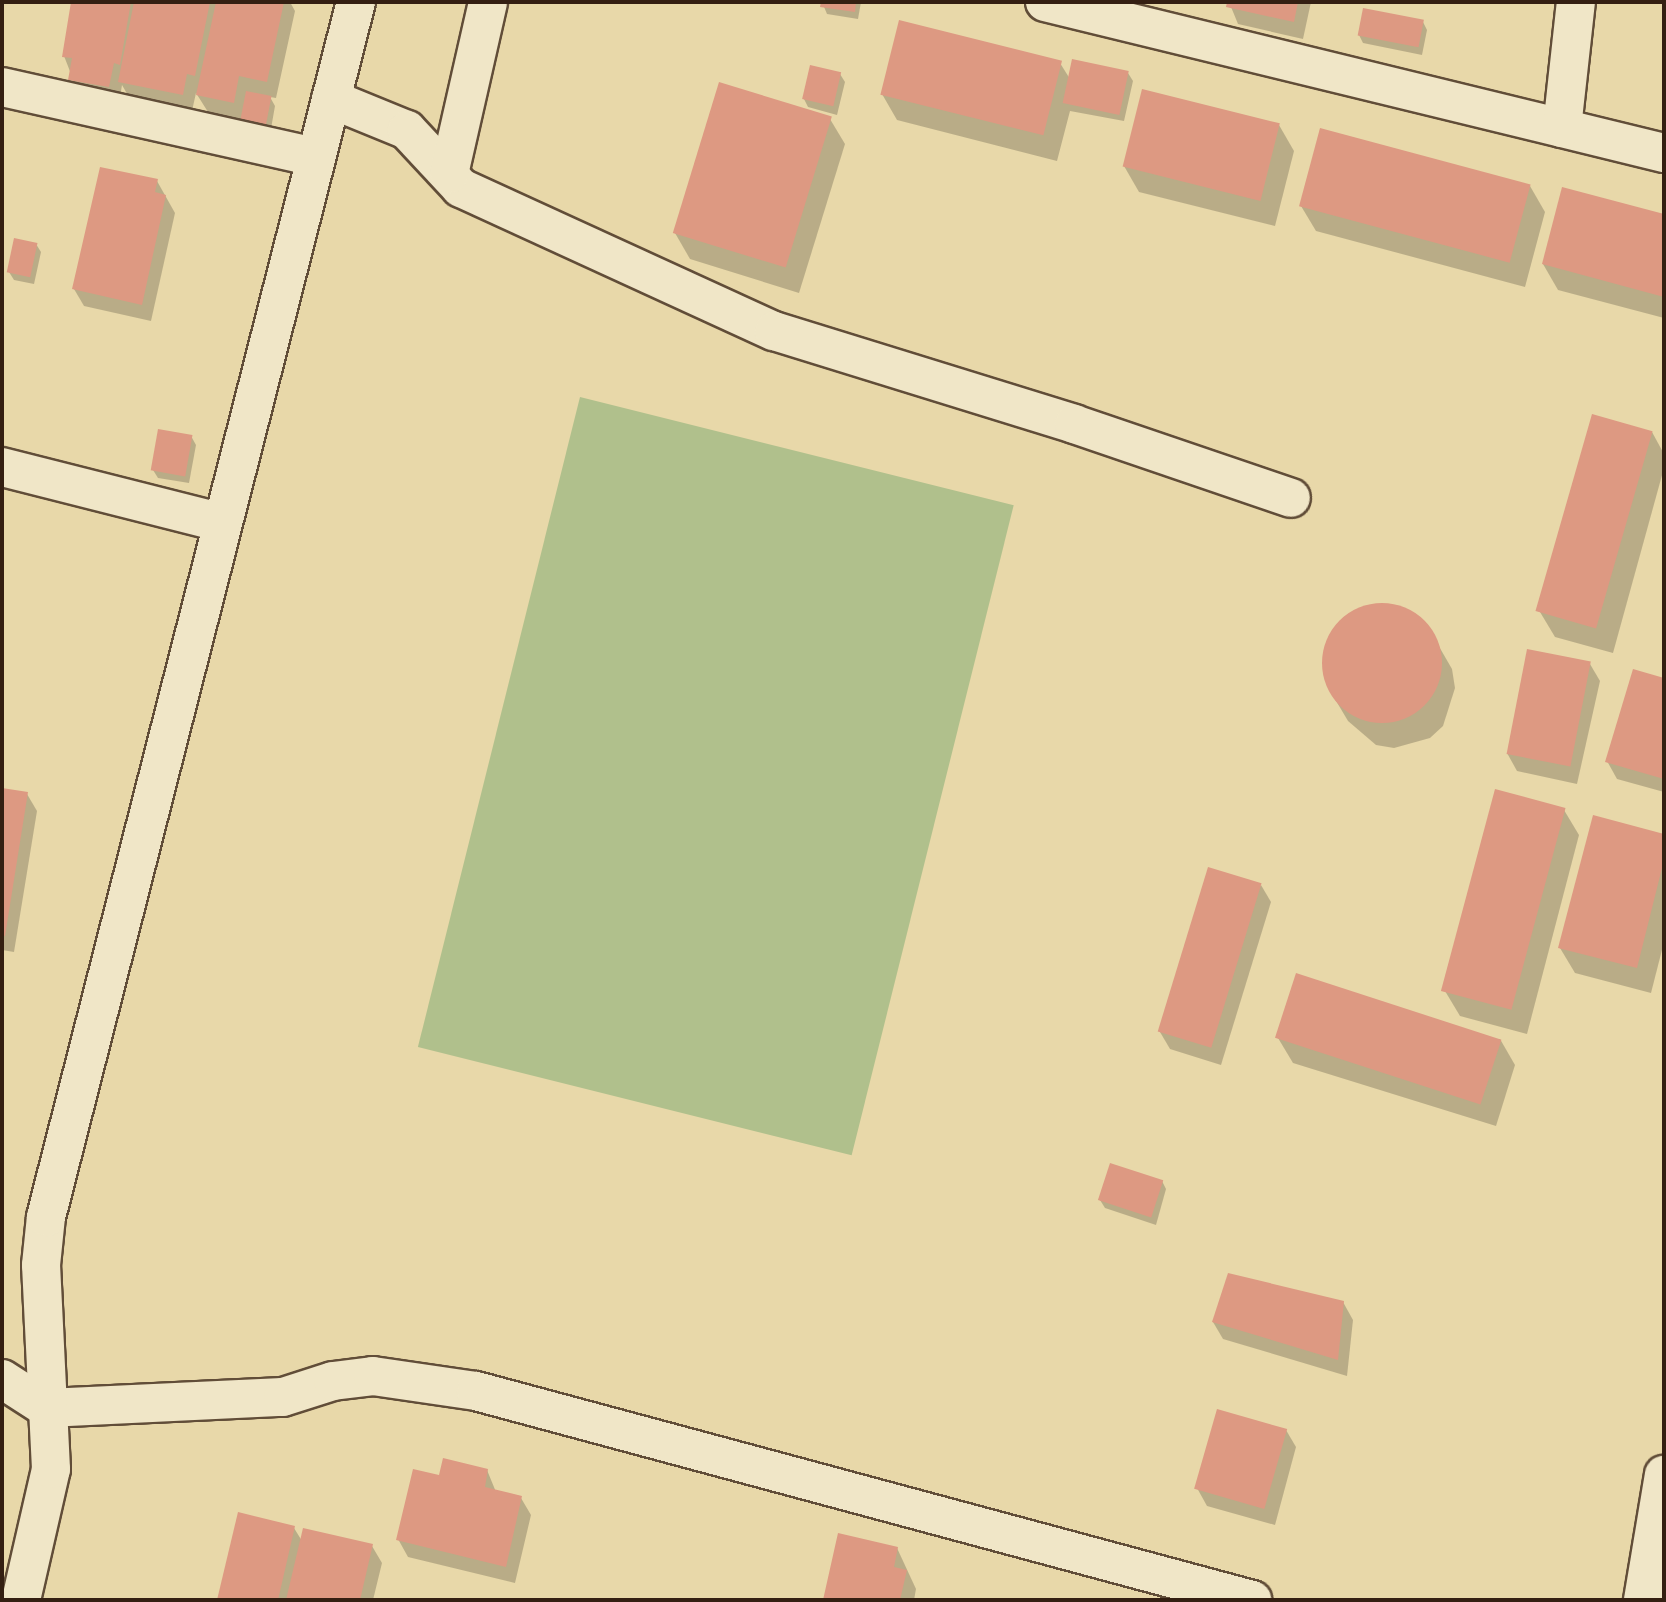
<!DOCTYPE html>
<style>
body{margin:0}
#map{position:relative;width:1666px;height:1602px;overflow:hidden;background:#e8d8a9;font-family:"EB Garamond",serif}
div>[style]{position:absolute}
[style*='--x']{left:calc(var(--x)*1px);top:calc(var(--y)*1px);width:calc(var(--w)*1px);rotate:calc(var(--a)*1deg)}
.green>*{inset:0;background:#b0c08c;transform-origin:0 0}
.shadow>*{inset:0;background:#0003}
.building>*{inset:0;background:#dd9982;transform-origin:0 0}
.round{border-radius:50%}
.roads{filter:drop-shadow(2px 0 #614d38) drop-shadow(-2px 0 #614d38) drop-shadow(0 2px #614d38) drop-shadow(0 -2px #614d38)}
.minor>*{height:38px;margin:-19px;padding:0 19px;transform-origin:19px;border-radius:19px;background:#f0e6c7}
span{translate:-50% -50%;white-space:nowrap;text-align:center;line-height:1.15;-webkit-text-stroke:6px #f0e6c7;paint-order:stroke}
.frame{position:absolute;inset:0;border:4px solid #341f12;pointer-events:none}
</style>
<div id="map">
<div class="green">
<div style="left:580px;top:397px;width:447px;height:670px;rotate:14deg"></div>
</div>
<div class="shadow">
<div style="clip-path:polygon(73px 2px,290px 2px,295px 11px,276px 98px,270px 97px,275px 106px,269px 140px,243px 120px,208px 112px,196px 93px,192px 111px,130px 99px,122px 85px,119px 104px,80px 97px,64px 56px)"></div>
<div style="clip-path:polygon(822px 2px,861px 2px,858px 19px,827px 14px)"></div>
<div style="clip-path:polygon(1229px 2px,1311px 2px,1303px 39px,1238px 24px)"></div>
<div style="clip-path:polygon(1423px 22px,1427px 30px,1422px 55px,1363px 43px,1359px 35px)"></div>
<div style="clip-path:polygon(1060px 63px,1070px 79px,1128px 73px,1133px 81px,1124px 121px,1070px 111px,1057px 161px,897px 120px,882px 94px)"></div>
<div style="clip-path:polygon(840px 74px,845px 82px,837px 115px,808px 107px,804px 99px)"></div>
<div style="clip-path:polygon(830px 119px,845px 144px,799px 293px,690px 259px,675px 233px)"></div>
<div style="clip-path:polygon(1279px 125px,1294px 151px,1275px 226px,1139px 192px,1124px 166px)"></div>
<div style="clip-path:polygon(157px 181px,175px 213px,151px 321px,84px 306px,74px 289px)"></div>
<div style="clip-path:polygon(1530px 186px,1545px 212px,1525px 287px,1316px 231px,1301px 206px)"></div>
<div style="clip-path:polygon(1563px 189px,1664px 216px,1664px 318px,1558px 290px,1543px 264px)"></div>
<div style="clip-path:polygon(36px 244px,41px 252px,34px 284px,14px 280px,9px 272px)"></div>
<div style="clip-path:polygon(1652px 432px,1664px 454px,1664px 468px,1613px 653px,1555px 637px,1540px 612px)"></div>
<div style="clip-path:polygon(191px 436px,196px 445px,189px 483px,158px 478px,153px 470px)"></div>
<div style="clip-path:polygon(1371px 605px,1391px 605px,1426px 624px,1452px 669px,1455px 688px,1443px 726px,1430px 738px,1394px 748px,1376px 745px,1348px 721px,1332px 694px,1323px 658px,1327px 641px,1353px 612px)"></div>
<div style="clip-path:polygon(1590px 664px,1600px 681px,1577px 784px,1517px 771px,1507px 753px)"></div>
<div style="clip-path:polygon(1634px 671px,1664px 680px,1664px 792px,1617px 779px,1607px 761px)"></div>
<div style="clip-path:polygon(2px 790px,27px 794px,37px 811px,14px 952px,2px 950px)"></div>
<div style="clip-path:polygon(1564px 810px,1579px 835px,1527px 1034px,1460px 1016px,1445px 991px)"></div>
<div style="clip-path:polygon(1594px 817px,1664px 835px,1664px 942px,1651px 993px,1575px 973px,1560px 948px)"></div>
<div style="clip-path:polygon(1261px 885px,1271px 902px,1221px 1065px,1170px 1049px,1160px 1032px)"></div>
<div style="clip-path:polygon(1278px 1038px,1500px 1039px,1515px 1065px,1496px 1126px,1293px 1063px)"></div>
<div style="clip-path:polygon(1162px 1181px,1166px 1189px,1156px 1225px,1105px 1208px,1100px 1200px)"></div>
<div style="clip-path:polygon(1343px 1302px,1353px 1320px,1347px 1376px,1223px 1339px,1213px 1322px)"></div>
<div style="clip-path:polygon(1286px 1430px,1296px 1447px,1275px 1525px,1207px 1506px,1197px 1488px)"></div>
<div style="clip-path:polygon(487px 1470px,496px 1492px,521px 1498px,531px 1515px,515px 1583px,408px 1557px,398px 1539px,440px 1478px)"></div>
<div style="clip-path:polygon(239px 1514px,294px 1528px,302px 1541px,372px 1546px,382px 1563px,373px 1600px,219px 1600px)"></div>
<div style="clip-path:polygon(839px 1536px,897px 1548px,916px 1589px,914px 1600px,824px 1600px)"></div>
</div>
<div class="building">
<div style="clip-path:polygon(71px 2px,131px 2px,120px 65px,114px 63px,109px 87px,68px 80px,72px 58px,62px 57px)"></div>
<div style="clip-path:polygon(134px 2px,210px 2px,195px 76px,187px 74px,183px 95px,118px 82px)"></div>
<div style="clip-path:polygon(216px 2px,284px 2px,267px 82px,239px 76px,234px 103px,196px 95px)"></div>
<div style="clip-path:polygon(821px 2px,856px 2px,855px 12px,820px 7px)"></div>
<div style="clip-path:polygon(1227px 2px,1298px 2px,1294px 22px,1226px 7px)"></div>
<div style="left:1363px;top:8px;width:62px;height:28px;rotate:11deg"></div>
<div style="left:899px;top:20px;width:168px;height:77px;rotate:14deg"></div>
<div style="left:1072px;top:59px;width:58px;height:45px;rotate:12deg"></div>
<div style="left:810px;top:65px;width:32px;height:35px;rotate:13deg"></div>
<div style="left:719px;top:82px;width:118px;height:158px;rotate:17deg"></div>
<div style="left:1142px;top:89px;width:142px;height:80px;rotate:14deg"></div>
<div style="left:246px;top:91px;width:26px;height:36px;rotate:11deg"></div>
<div style="left:1320px;top:128px;width:218px;height:81px;rotate:15deg"></div>
<div style="clip-path:polygon(100px 167px,158px 179px,155px 192px,166px 195px,142px 305px,72px 289px)"></div>
<div style="clip-path:polygon(1562px 187px,1664px 214px,1664px 297px,1542px 264px)"></div>
<div style="left:14px;top:238px;width:24px;height:35px;rotate:12deg"></div>
<div style="left:1592px;top:414px;width:63px;height:205px;rotate:16deg"></div>
<div style="left:158px;top:429px;width:35px;height:42px;rotate:10deg"></div>
<div class="round" style="left:1322px;top:603px;width:120px;height:120px"></div>
<div style="left:1527px;top:649px;width:65px;height:107px;rotate:11deg"></div>
<div style="clip-path:polygon(1633px 669px,1664px 678px,1664px 779px,1605px 762px)"></div>
<div style="clip-path:polygon(2px 788px,28px 792px,5px 936px,2px 935px)"></div>
<div style="left:1495px;top:789px;width:73px;height:209px;rotate:15deg"></div>
<div style="clip-path:polygon(1593px 815px,1664px 834px,1664px 860px,1637px 968px,1558px 948px)"></div>
<div style="left:1208px;top:867px;width:56px;height:172px;rotate:17deg"></div>
<div style="left:1296px;top:973px;width:216px;height:68px;rotate:18deg"></div>
<div style="left:1110px;top:1163px;width:56px;height:39px;rotate:18deg"></div>
<div style="clip-path:polygon(1228px 1273px,1344px 1301px,1338px 1360px,1212px 1322px)"></div>
<div style="left:1217px;top:1409px;width:73px;height:83px;rotate:16deg"></div>
<div style="clip-path:polygon(443px 1458px,488px 1469px,485px 1487px,522px 1496px,506px 1567px,396px 1540px,413px 1469px,439px 1475px)"></div>
<div style="clip-path:polygon(238px 1512px,295px 1526px,278px 1600px,217px 1600px)"></div>
<div style="clip-path:polygon(303px 1528px,373px 1544px,360px 1600px,286px 1600px)"></div>
<div style="clip-path:polygon(838px 1533px,898px 1547px,894px 1567px,907px 1570px,900px 1600px,823px 1600px)"></div>
</div>
<div class="roads">
<div class="minor">
<div style="--x:1045;--y:2;--w:637;--a:13.71"></div>
<div style="--x:2;--y:87;--w:322;--a:12.6"></div>
<div style="--x:331;--y:99;--w:82;--a:22.2"></div>
<div style="--x:407;--y:130;--w:79;--a:47"></div>
<div style="--x:461;--y:188;--w:344;--a:24.6"></div>
<div style="--x:774;--y:331;--w:314;--a:17.2"></div>
<div style="--x:1074;--y:424;--w:229;--a:18.8"></div>
<div style="--x:1562;--y:128;--w:127;--a:-83.7"></div>
<div style="--x:449;--y:174;--w:176;--a:-77.2"></div>
<div style="--x:2;--y:467;--w:225;--a:14.2"></div>
<div style="--x:2;--y:1379;--w:54;--a:32.8"></div>
<div style="--x:47;--y:1408;--w:236;--a:-2.7"></div>
<div style="--x:283;--y:1397;--w:52;--a:-17.7"></div>
<div style="--x:333;--y:1381;--w:40;--a:-7.1"></div>
<div style="--x:373;--y:1376;--w:104;--a:8.3"></div>
<div style="--x:476;--y:1391;--w:804;--a:15.07"></div>
<div style="--x:21;--y:1600;--w:134;--a:-77.1"></div>
<div style="--x:51;--y:1469;--w:204;--a:-92.8"></div>
<div style="--x:41;--y:1265;--w:48;--a:-84.1"></div>
<div style="--x:46;--y:1217;--w:1254;--a:-75.69"></div>
<div style="--x:1643;--y:1600;--w:127;--a:-80.5"></div>
</div>
</div>
<div class="frame"></div>
</div>
